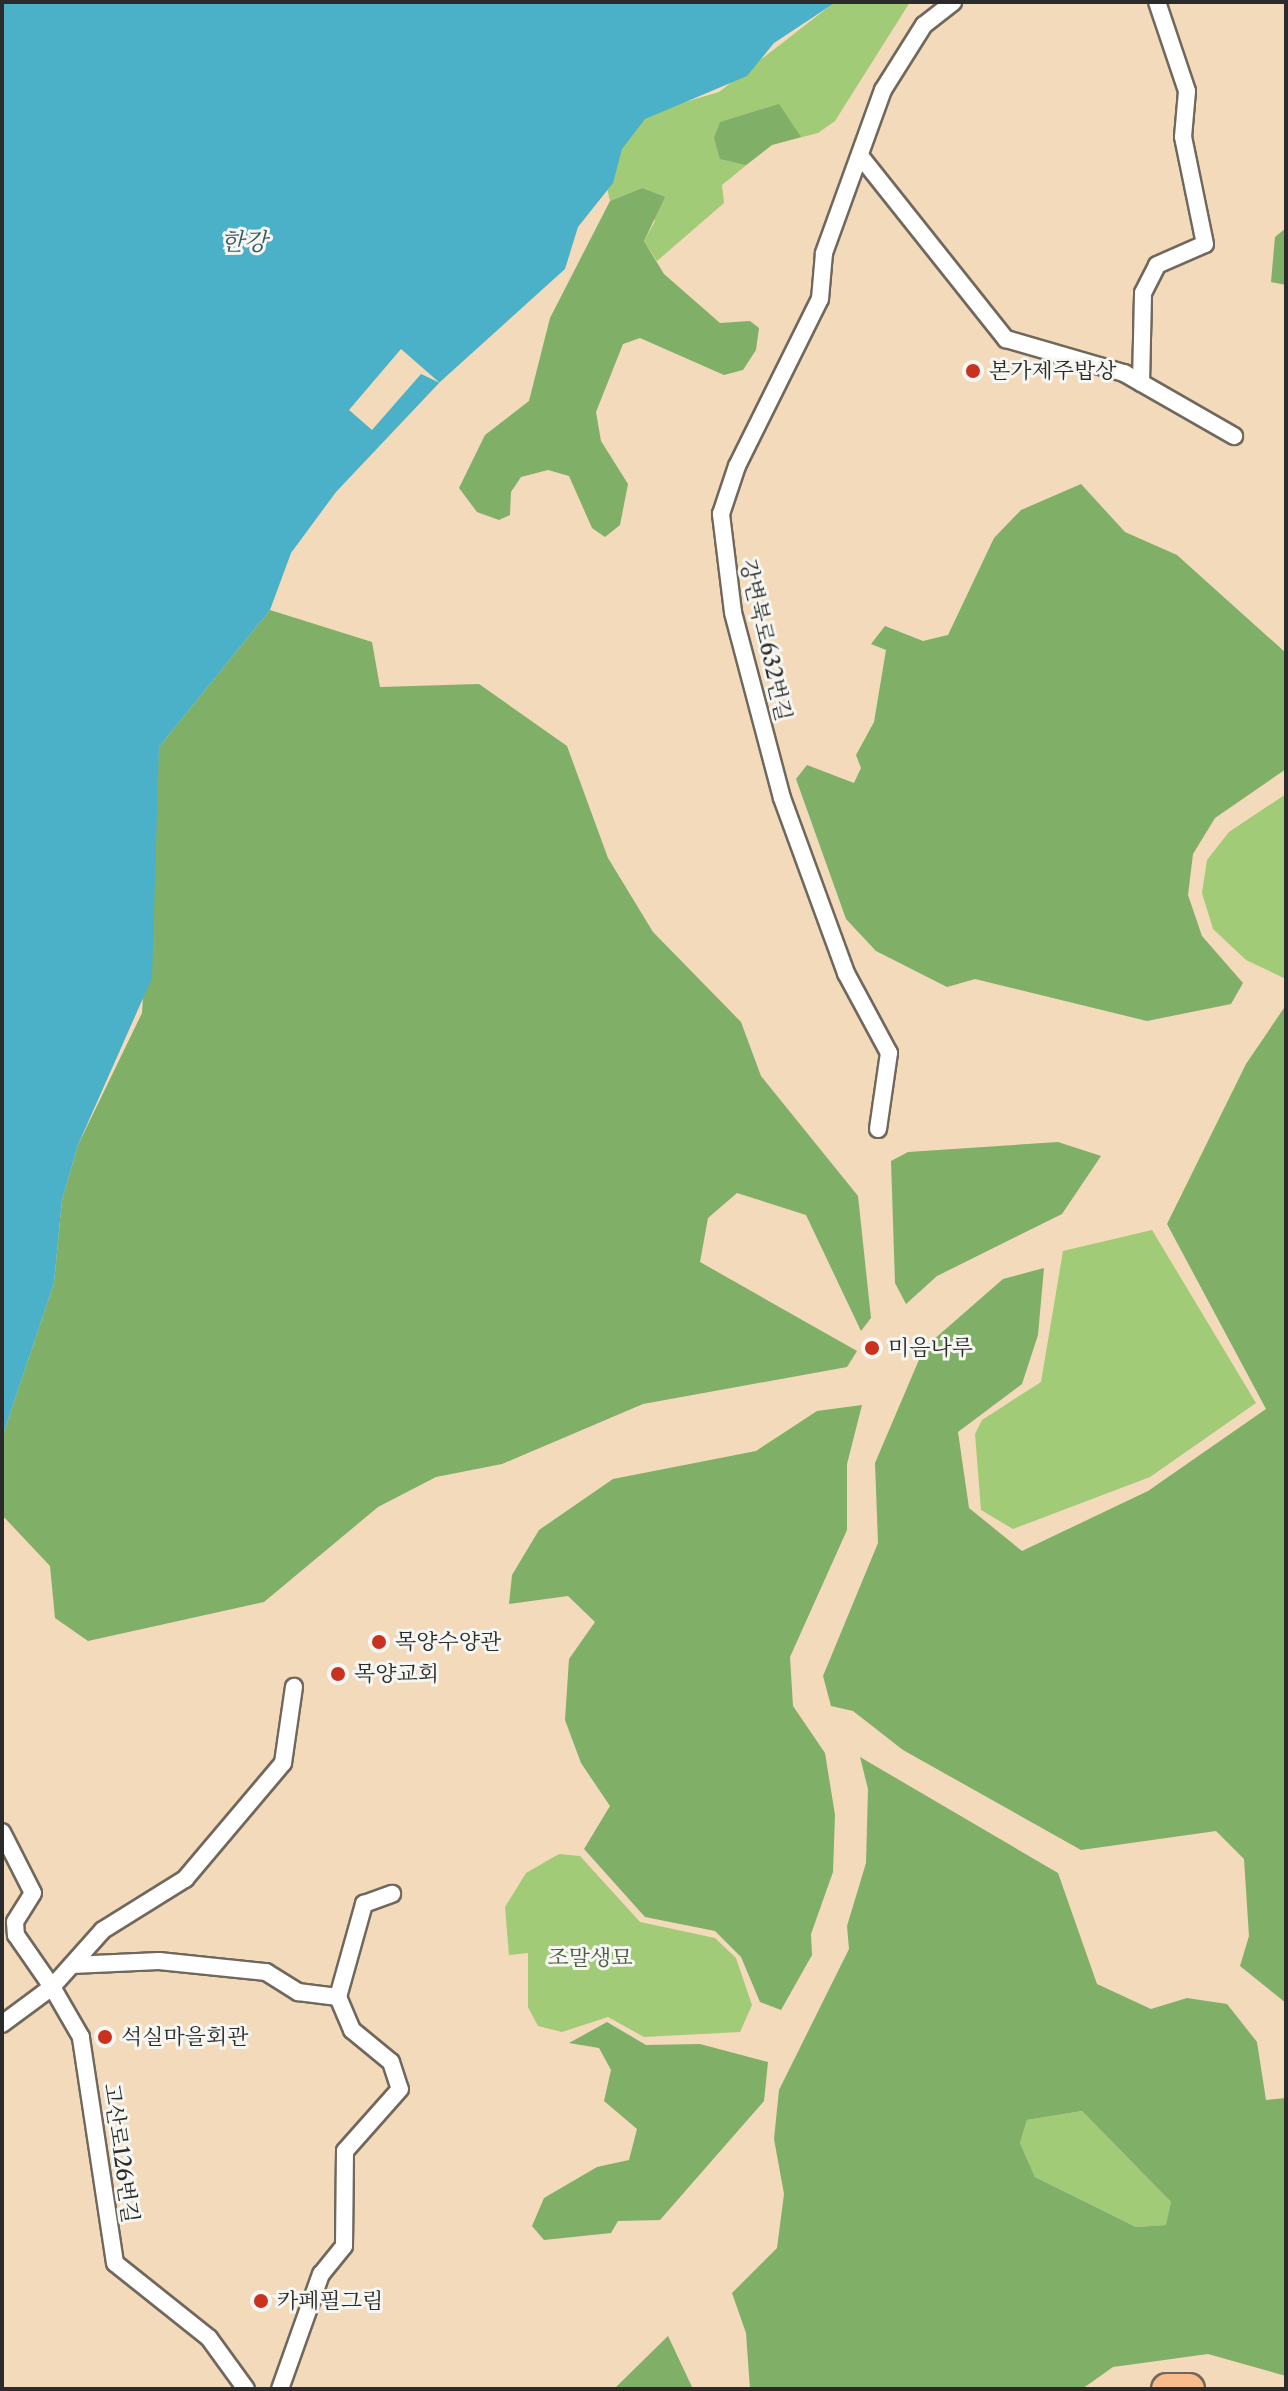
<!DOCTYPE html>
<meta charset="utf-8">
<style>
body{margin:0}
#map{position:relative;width:1288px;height:2391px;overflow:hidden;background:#f2daba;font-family:"Libre Caslon Text","Noto Serif KR",serif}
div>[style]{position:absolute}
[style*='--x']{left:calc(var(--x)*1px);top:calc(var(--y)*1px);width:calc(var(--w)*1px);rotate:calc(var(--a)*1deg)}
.green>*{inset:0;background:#a1cb77}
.forest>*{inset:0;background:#80af68}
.water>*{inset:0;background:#4ab1c9}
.pier>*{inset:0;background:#f2daba}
.roads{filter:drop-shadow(2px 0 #71685d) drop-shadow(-2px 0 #71685d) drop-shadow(0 2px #71685d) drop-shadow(0 -2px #71685d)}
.street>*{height:16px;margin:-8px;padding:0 8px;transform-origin:8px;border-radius:8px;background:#fff}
.highway>*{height:30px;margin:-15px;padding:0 15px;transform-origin:15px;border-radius:15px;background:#fabc8b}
.dots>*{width:22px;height:22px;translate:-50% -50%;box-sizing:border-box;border:4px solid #f6f6f2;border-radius:50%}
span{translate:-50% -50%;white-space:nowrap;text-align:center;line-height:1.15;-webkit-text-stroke:6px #f6f6f2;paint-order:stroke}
.poi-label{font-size:22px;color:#2b2b2b}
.left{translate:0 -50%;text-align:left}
.street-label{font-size:22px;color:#2b2b2b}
.park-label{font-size:22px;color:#4e5b42}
.water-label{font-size:24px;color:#365a62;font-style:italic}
.frame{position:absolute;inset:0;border:4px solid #2b2b2b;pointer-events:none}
</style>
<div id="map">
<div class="green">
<div style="clip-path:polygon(835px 2px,910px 2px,835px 121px,818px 133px,771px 145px,722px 185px,724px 203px,657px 261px,644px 241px,655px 221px,642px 188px,610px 201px,601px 161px,638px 116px,719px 92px)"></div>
<div style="clip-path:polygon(1286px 794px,1286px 979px,1246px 960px,1213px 929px,1202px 893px,1207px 860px,1229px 832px)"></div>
<div style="clip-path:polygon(1152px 1230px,1256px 1403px,1150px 1477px,1013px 1529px,981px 1510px,975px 1434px,982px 1420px,1041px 1382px,1063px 1251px)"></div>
<div style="clip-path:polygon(559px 1854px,580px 1856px,640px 1922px,715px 1938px,736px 1958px,752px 2005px,740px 2032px,644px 2037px,608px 2017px,562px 2032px,538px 2026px,528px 2007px,528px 1953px,509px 1955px,505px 1907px,526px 1873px)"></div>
<div style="clip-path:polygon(1082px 2111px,1171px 2202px,1167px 2225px,1136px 2227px,1035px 2177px,1020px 2143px,1027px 2120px)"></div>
</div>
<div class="forest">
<div style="clip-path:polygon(779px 104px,801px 137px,772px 145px,746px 165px,720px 159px,714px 138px,720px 122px)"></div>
<div style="clip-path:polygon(642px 188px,665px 197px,644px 241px,664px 274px,720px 323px,750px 321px,759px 328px,756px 350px,743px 370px,724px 375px,640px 338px,623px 344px,596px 412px,601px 441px,628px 484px,620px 525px,605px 537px,592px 528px,569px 476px,548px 470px,521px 477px,511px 492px,510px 515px,499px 520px,477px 512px,459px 488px,485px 435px,529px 401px,550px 318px,610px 201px)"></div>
<div style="clip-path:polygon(1286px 228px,1286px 285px,1271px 282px,1275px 237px)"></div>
<div style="clip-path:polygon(1081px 484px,1125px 532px,1177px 555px,1286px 653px,1286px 769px,1215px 818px,1193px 854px,1188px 895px,1202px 936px,1243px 983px,1231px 1004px,1147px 1021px,975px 979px,947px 987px,876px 951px,846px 919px,796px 779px,807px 765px,854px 783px,861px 768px,856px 755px,874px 722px,886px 650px,871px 644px,885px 626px,923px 641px,948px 635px,994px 538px,1021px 510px)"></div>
<div style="clip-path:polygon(270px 610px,372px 642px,380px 687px,479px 684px,567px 746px,608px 858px,653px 932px,741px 1022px,761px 1076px,858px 1196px,871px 1318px,861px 1331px,806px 1215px,737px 1193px,708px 1218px,700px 1262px,857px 1351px,847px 1367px,643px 1404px,502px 1464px,436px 1477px,378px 1507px,264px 1602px,88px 1641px,55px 1618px,50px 1566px,2px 1515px,2px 1438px,54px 1283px,62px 1200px,78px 1145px,142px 1013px,159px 747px)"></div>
<div style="clip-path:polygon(1286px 1005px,1286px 2003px,1240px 1966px,1249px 1936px,1244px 1859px,1216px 1831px,1081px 1850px,903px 1750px,853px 1711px,831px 1706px,823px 1676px,878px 1543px,875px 1463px,924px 1348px,1003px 1279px,1044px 1268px,1038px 1335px,1022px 1384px,958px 1432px,969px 1508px,1022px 1551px,1148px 1491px,1266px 1409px,1167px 1224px,1246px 1064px)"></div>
<div style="clip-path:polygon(1058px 1142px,1101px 1156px,1062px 1214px,937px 1276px,906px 1304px,895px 1283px,891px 1161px,908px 1152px)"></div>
<div style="clip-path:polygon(862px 1405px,847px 1464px,847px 1530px,790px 1657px,793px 1706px,825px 1753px,835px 1815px,833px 1872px,811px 1934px,812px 1955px,781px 2010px,760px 2002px,741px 1957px,715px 1931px,645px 1917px,584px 1849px,610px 1806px,581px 1763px,565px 1720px,569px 1659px,595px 1622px,568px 1596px,509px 1604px,512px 1575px,539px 1530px,613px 1479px,756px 1451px,817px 1411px)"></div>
<div style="clip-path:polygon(evenodd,860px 1757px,1058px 1873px,1097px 1984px,1151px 2009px,1187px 1998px,1227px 2004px,1257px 2042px,1266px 2100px,1286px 2098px,1286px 2376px,1208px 2354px,1113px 2367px,1082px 2389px,750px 2389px,746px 2333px,732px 2293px,777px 2248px,784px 2194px,774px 2139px,779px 2090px,849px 1949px,847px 1926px,866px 1863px,868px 1789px,860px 1757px,1082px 2111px,1171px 2202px,1166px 2225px,1136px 2227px,1035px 2177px,1020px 2143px,1027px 2120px,1082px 2111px)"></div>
<div style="clip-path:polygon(607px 2022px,646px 2045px,700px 2044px,768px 2062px,764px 2101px,660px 2220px,618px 2221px,611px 2233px,544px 2240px,532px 2226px,544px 2198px,597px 2167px,629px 2160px,637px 2129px,604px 2101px,611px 2070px,599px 2048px,569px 2043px)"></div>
<div style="clip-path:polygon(668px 2336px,693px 2389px,614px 2389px)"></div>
</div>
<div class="water">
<div style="clip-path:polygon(2px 2px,836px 2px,774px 43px,747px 76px,645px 119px,622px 149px,613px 183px,578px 227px,565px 269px,440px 382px,336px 492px,291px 553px,270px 610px,159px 747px,152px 978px,78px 1145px,62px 1200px,54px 1283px,2px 1438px)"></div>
</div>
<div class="pier">
<div style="clip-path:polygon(401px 349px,440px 383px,421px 374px,372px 430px,349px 410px)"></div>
</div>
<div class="roads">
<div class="street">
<div style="--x:861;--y:157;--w:233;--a:51.5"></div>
<div style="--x:1006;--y:339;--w:123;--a:16.1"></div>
<div style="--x:1124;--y:373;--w:127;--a:29.8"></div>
<div style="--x:1141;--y:383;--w:90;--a:-88.7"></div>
<div style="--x:1143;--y:293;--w:31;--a:-63"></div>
<div style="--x:1157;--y:265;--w:52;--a:-23.6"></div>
<div style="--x:1205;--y:244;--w:109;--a:-101.6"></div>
<div style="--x:1183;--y:137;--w:46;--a:-85"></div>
<div style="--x:1187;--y:91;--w:94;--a:-108.6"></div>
<div style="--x:878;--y:1129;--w:77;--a:-81.8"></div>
<div style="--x:889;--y:1053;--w:91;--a:-118.3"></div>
<div style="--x:846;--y:973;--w:186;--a:-110.1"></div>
<div style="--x:782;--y:798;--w:192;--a:-104.8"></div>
<div style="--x:733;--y:612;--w:99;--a:-97"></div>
<div style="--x:721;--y:514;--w:51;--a:-71.6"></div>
<div style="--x:737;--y:466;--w:186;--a:-63.6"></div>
<div style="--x:820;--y:299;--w:46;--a:-85"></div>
<div style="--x:824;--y:253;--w:173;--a:-70.1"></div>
<div style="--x:883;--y:90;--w:77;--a:-57.8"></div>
<div style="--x:924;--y:25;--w:37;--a:-38"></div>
<div style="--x:2;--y:1832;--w:68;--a:63.1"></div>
<div style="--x:33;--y:1893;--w:34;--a:122"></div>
<div style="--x:15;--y:1922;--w:13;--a:86"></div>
<div style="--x:16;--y:1935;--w:63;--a:55.3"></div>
<div style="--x:52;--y:1987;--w:62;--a:143.5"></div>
<div style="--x:72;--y:1965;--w:87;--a:-2.6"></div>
<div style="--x:159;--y:1961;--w:108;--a:5.9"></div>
<div style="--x:266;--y:1972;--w:38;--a:32"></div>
<div style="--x:298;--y:1992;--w:40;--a:7.1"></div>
<div style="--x:338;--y:1997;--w:36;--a:67"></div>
<div style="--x:352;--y:2030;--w:50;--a:39.4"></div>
<div style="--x:391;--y:2062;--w:28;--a:72"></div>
<div style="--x:400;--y:2089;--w:83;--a:131.6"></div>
<div style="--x:345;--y:2151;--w:95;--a:90.6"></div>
<div style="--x:344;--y:2246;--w:36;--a:129"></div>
<div style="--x:321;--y:2274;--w:122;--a:109.6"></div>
<div style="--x:338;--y:1997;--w:97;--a:-74.4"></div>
<div style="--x:364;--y:1904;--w:30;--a:-20"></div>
<div style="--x:246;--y:2389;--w:63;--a:-126"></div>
<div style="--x:209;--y:2338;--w:120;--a:-141.4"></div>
<div style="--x:115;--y:2263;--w:229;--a:-98.6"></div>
<div style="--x:81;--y:2037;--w:58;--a:-120.1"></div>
<div style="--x:52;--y:1987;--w:76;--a:-48.2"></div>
<div style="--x:103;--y:1930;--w:97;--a:-31.9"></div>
<div style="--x:185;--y:1879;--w:152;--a:-49.8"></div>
<div style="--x:283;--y:1763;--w:77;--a:-81.8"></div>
</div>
<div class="highway">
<div style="--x:1167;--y:2389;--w:22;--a:0"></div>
</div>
</div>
<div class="dots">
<div style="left:973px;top:371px;background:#c8321e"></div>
<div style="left:872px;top:1348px;background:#c8321e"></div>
<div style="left:379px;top:1642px;background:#c8321e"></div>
<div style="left:338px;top:1674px;background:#c8321e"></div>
<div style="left:105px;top:2037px;background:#c8321e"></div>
<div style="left:261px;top:2301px;background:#c8321e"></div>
</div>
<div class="poi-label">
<span class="left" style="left:989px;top:371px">본가제주밥상</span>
<span class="left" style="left:888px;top:1348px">미음나루</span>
<span class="left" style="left:395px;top:1642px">목양수양관</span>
<span class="left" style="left:354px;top:1674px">목양교회</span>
<span class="left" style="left:121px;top:2037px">석실마을회관</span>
<span class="left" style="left:277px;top:2301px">카페필그림</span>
</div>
<div class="street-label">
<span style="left:766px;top:640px;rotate:77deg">강변북로632번길</span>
<span style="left:121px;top:2153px;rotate:82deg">고산로126번길</span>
</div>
<div class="park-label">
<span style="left:590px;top:1958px">조말생묘</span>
</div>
<div class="water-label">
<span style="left:244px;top:242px">한강</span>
</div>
<div class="frame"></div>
</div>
